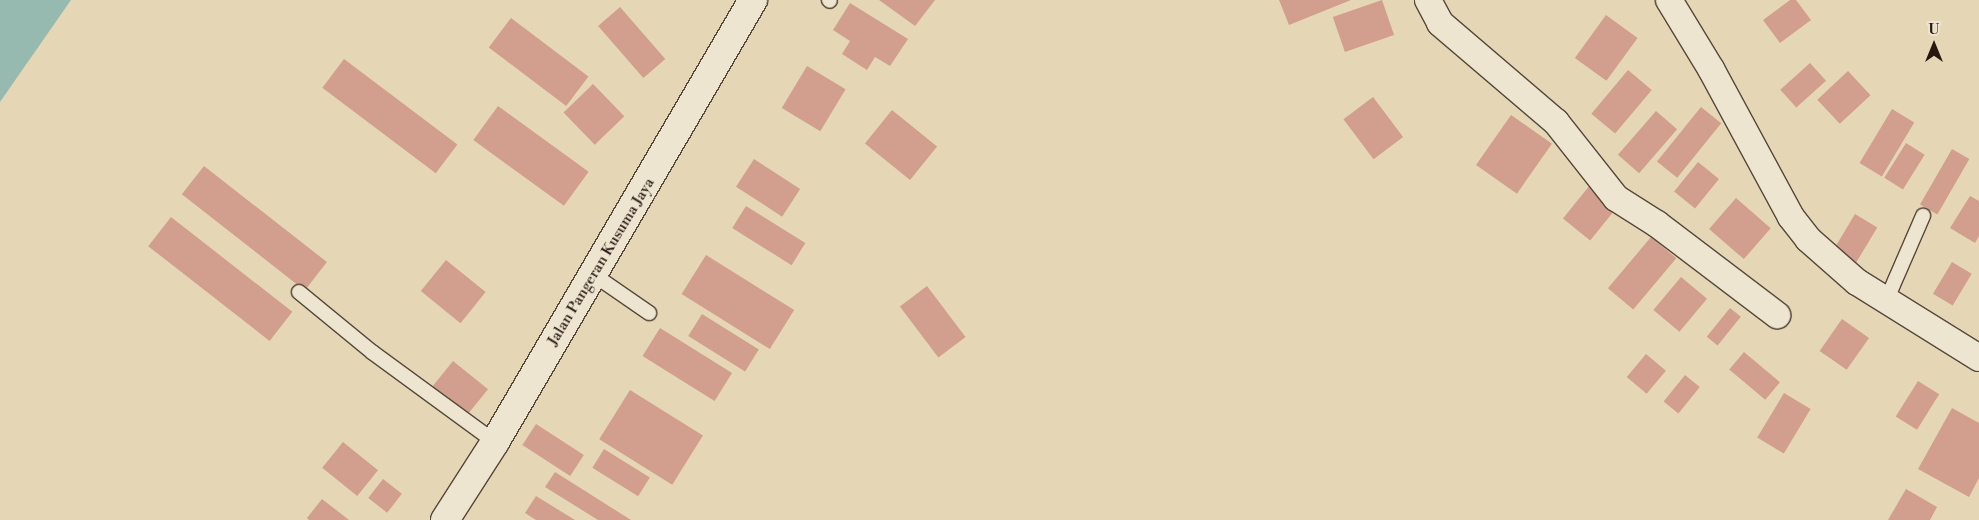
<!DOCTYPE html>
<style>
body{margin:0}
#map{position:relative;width:1979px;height:520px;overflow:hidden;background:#e5d7b6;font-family:"Libre Bodoni",serif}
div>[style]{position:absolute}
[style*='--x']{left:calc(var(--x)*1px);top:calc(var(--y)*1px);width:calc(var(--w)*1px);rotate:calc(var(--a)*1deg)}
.water>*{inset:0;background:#96baaf}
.building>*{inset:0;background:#d29e8d;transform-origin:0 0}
.roads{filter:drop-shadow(1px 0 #56483b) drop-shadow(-1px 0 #56483b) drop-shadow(0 1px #56483b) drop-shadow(0 -1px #56483b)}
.service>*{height:14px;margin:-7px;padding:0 7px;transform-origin:7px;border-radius:7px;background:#eee5d0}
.minor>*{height:26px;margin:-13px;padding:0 13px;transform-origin:13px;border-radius:13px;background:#eee5d0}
.tertiary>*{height:28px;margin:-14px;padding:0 14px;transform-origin:14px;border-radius:14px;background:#eee5d0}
span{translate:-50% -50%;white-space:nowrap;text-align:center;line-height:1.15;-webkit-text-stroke:5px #eee5d0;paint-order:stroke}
.street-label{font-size:15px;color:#271912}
.north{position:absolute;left:1909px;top:20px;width:50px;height:50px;-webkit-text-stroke:4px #eee5d0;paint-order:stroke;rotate:0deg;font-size:14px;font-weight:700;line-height:20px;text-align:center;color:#271912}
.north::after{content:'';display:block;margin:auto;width:18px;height:22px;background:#271912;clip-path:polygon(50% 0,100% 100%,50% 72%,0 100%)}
</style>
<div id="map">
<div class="water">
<div style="clip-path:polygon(0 0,71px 0,0 102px)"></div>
</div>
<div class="building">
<div style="clip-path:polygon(879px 0,935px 0,915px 26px)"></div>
<div style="clip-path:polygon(1279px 0,1351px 0,1289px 25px)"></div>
<div style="left:1382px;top:0;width:37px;height:52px;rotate:71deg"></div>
<div style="clip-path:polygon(1790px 0,1796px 0,1811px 20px,1780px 43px,1763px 20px)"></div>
<div style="clip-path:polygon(850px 3px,908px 39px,890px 66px,875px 57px,867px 70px,842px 54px,850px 41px,833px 30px)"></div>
<div style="left:620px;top:7px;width:69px;height:29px;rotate:49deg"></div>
<div style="left:1606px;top:15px;width:39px;height:53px;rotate:36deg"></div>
<div style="left:511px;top:18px;width:97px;height:37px;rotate:37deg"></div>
<div style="left:344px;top:59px;width:142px;height:36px;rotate:37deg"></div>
<div style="left:1810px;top:63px;width:24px;height:40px;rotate:48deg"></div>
<div style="left:807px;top:66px;width:45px;height:49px;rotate:31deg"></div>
<div style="left:1628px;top:70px;width:31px;height:57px;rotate:40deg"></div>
<div style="left:1848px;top:71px;width:33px;height:42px;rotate:47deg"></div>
<div style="left:593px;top:84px;width:45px;height:41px;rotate:46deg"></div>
<div style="left:1373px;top:97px;width:50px;height:37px;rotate:53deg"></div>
<div style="left:498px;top:106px;width:112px;height:42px;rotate:36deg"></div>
<div style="left:1701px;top:107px;width:26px;height:70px;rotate:39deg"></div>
<div style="left:1892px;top:109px;width:26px;height:63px;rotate:31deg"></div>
<div style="left:892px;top:110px;width:58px;height:43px;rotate:39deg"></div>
<div style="left:1656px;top:111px;width:28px;height:58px;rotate:41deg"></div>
<div style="left:1511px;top:115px;width:50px;height:61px;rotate:35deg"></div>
<div style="left:1906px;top:143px;width:22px;height:41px;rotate:32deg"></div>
<div style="left:1952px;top:149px;width:20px;height:64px;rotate:30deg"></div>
<div style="left:754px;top:159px;width:55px;height:33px;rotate:33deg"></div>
<div style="left:1698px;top:162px;width:27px;height:38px;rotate:39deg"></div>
<div style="left:204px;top:166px;width:156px;height:36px;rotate:38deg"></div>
<div style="left:1590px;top:185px;width:35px;height:43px;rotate:39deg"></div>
<div style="clip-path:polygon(1970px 196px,1979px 201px,1979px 236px,1975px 243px,1950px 228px)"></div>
<div style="left:1736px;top:198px;width:46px;height:41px;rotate:41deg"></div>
<div style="left:746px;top:206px;width:70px;height:26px;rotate:32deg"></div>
<div style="left:1855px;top:214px;width:26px;height:41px;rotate:31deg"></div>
<div style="left:171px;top:217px;width:154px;height:37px;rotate:38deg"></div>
<div style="left:1651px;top:237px;width:33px;height:67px;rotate:40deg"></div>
<div style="left:706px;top:255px;width:104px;height:46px;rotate:32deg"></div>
<div style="left:446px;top:260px;width:51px;height:40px;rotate:39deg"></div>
<div style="left:1952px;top:262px;width:23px;height:37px;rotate:31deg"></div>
<div style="left:1681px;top:277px;width:34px;height:43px;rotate:40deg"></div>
<div style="left:927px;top:286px;width:64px;height:34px;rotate:53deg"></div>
<div style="left:1730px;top:308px;width:14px;height:37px;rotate:39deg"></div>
<div style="left:702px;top:314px;width:67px;height:26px;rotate:32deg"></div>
<div style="left:1842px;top:319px;width:33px;height:39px;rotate:35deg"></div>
<div style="left:660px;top:328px;width:85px;height:33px;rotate:32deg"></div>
<div style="left:1744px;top:352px;width:47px;height:23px;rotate:40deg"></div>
<div style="left:1646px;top:354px;width:26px;height:30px;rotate:40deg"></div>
<div style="left:453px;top:361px;width:45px;height:36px;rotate:39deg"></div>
<div style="left:1685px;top:375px;width:19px;height:34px;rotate:39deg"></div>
<div style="left:1918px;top:381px;width:25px;height:42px;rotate:32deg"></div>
<div style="left:630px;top:390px;width:86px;height:58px;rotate:32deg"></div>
<div style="left:1784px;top:393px;width:31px;height:52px;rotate:31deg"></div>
<div style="clip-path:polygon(1952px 408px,1979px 423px,1979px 478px,1969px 497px,1918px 469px)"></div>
<div style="left:536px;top:424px;width:57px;height:25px;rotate:33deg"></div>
<div style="left:343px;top:442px;width:45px;height:33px;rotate:39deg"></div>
<div style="left:604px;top:449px;width:54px;height:22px;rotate:32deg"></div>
<div style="clip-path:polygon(555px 472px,631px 520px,598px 520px,545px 487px)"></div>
<div style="left:383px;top:479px;width:24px;height:24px;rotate:38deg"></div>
<div style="clip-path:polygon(1906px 489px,1937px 507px,1930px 520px,1888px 520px)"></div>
<div style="clip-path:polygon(536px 496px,575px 520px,536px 520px,525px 513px)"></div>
<div style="clip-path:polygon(322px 499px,349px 520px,309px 520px,307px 518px)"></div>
</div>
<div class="roads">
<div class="service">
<div style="--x:829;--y:0;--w:1;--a:45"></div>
<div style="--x:594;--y:275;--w:67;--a:34.6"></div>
<div style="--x:299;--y:292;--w:94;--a:39.4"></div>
<div style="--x:372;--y:352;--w:152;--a:36.2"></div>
<div style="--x:1886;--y:301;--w:93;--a:-66.5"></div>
</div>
<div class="minor">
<div style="--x:1428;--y:0;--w:26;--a:62"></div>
<div style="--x:1440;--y:23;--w:153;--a:40.5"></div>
<div style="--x:1556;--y:122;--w:97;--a:51.7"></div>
<div style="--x:1616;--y:198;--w:49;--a:32.4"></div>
<div style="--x:1657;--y:224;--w:151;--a:37.2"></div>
<div style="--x:1669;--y:0;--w:81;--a:58.7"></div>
<div style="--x:1711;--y:69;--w:168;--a:61.6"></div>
<div style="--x:1791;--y:217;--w:28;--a:52"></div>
<div style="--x:1808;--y:239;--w:65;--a:41.3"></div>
<div style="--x:1857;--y:282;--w:144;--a:31.9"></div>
</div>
<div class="tertiary">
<div style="--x:445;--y:520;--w:93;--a:-57.3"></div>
<div style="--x:495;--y:442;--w:512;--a:-59.73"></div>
</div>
</div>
<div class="street-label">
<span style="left:601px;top:262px;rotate:-59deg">Jalan Pangeran Kusuma Jaya</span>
</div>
<div class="north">U</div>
</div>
